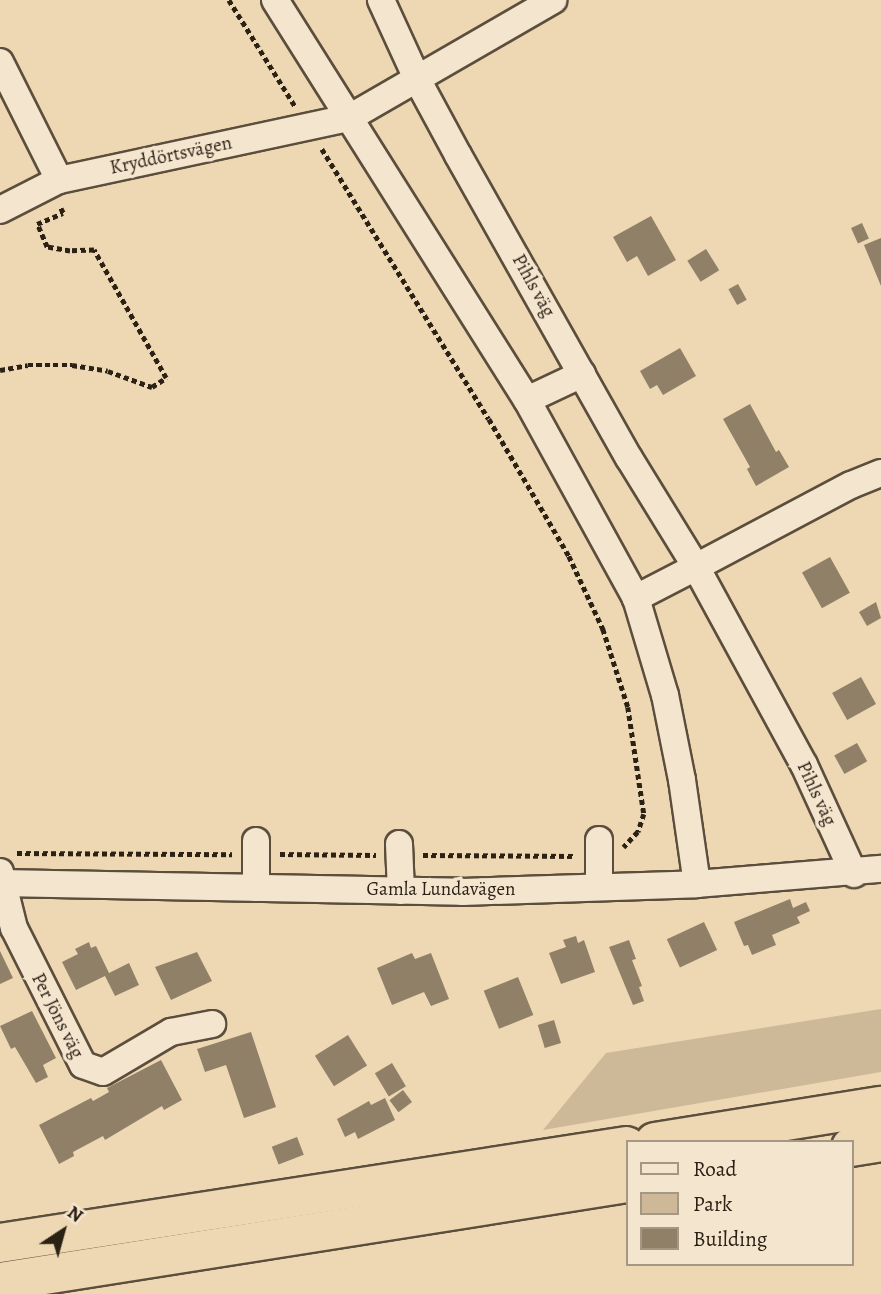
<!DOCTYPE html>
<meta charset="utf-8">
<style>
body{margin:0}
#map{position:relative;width:881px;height:1294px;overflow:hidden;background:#eed7b3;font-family:Alegreya,serif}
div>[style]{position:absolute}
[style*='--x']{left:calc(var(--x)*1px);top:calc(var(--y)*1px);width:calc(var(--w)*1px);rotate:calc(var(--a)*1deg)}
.green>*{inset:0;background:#cdb898}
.building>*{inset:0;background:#908067;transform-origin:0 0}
.path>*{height:4.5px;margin-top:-2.25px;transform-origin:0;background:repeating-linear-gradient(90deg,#2b2115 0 5px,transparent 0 8.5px)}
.roads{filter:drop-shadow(2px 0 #5c4e3c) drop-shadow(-2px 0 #5c4e3c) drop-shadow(0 2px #5c4e3c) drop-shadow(0 -2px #5c4e3c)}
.minor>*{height:26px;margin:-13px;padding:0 13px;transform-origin:13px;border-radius:13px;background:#f4e5ce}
.highway>*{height:38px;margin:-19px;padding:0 19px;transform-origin:19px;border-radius:19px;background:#eed7b3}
span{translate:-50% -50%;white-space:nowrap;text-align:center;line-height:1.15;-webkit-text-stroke:7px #f4e5ce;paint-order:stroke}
.street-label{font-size:19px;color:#2b2115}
.legend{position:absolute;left:626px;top:1140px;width:228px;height:126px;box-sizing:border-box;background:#f4e5ce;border:2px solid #a49784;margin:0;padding:9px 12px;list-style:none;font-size:21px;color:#2b2115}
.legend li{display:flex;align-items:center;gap:14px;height:35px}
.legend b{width:35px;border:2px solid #a49784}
.north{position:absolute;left:28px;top:1196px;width:70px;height:70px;-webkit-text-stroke:5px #f4e5ce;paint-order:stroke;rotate:36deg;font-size:19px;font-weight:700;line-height:28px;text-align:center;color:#2b2115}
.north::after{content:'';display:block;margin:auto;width:24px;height:32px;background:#2b2115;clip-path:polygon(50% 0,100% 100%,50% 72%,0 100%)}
</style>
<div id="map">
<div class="green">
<div style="clip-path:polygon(881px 1009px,881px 1072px,543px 1130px,606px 1053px)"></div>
</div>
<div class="building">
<div style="clip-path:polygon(651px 216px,676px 260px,648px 276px,637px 256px,627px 262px,613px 237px)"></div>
<div style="left:862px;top:223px;width:17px;height:12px;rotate:66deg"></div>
<div style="clip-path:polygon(881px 238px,881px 286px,864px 245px)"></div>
<div style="left:706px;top:249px;width:25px;height:22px;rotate:58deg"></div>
<div style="left:738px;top:284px;width:18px;height:11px;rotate:61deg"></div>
<div style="clip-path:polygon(680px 348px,696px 376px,663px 395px,657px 385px,650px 389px,640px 371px)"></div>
<div style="clip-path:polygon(750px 404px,776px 452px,779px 450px,789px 467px,756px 486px,747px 469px,750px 467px,723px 419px)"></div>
<div style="left:830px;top:557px;width:41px;height:32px;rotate:61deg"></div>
<div style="clip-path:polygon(876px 602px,881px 618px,867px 626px,859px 612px)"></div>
<div style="left:861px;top:677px;width:31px;height:33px;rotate:61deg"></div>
<div style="left:857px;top:743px;width:21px;height:26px;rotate:61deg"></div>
<div style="clip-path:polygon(790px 899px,793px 908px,806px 902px,810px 911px,797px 917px,800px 923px,772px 935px,776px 945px,752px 955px,748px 945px,744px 946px,734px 922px)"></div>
<div style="left:704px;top:922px;width:31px;height:41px;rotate:65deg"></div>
<div style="clip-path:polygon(576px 936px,578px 943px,584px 940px,595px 972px,561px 984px,549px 953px,566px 947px,563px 940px)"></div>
<div style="clip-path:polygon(629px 940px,636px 959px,632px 960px,642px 986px,639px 987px,644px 1001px,633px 1005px,609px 947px)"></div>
<div style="clip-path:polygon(89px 942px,91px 948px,96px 946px,109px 973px,129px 963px,139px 985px,115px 996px,105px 976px,76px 990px,62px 962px,78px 954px,75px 949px)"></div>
<div style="clip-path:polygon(0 951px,13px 978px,0 984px)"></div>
<div style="clip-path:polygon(197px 952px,212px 981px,171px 1000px,155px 967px)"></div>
<div style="clip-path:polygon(412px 953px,415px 959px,431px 953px,449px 999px,431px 1006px,424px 992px,392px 1005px,377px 968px)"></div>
<div style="left:518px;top:977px;width:41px;height:37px;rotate:68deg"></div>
<div style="clip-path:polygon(32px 1011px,56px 1058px,43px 1065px,48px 1077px,36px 1083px,15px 1047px,11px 1049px,0 1026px)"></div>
<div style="left:554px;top:1020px;width:24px;height:17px;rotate:73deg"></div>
<div style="clip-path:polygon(251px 1032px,276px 1107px,244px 1118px,226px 1065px,205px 1072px,197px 1049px)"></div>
<div style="left:348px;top:1035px;width:36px;height:39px;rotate:58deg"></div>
<div style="clip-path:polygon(161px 1060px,182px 1100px,164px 1110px,162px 1106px,105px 1140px,103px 1136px,73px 1152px,74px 1156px,59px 1164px,39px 1125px,91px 1098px,93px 1101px,102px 1096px,109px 1092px,107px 1088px)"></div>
<div style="left:392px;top:1063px;width:27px;height:20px;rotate:59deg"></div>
<div style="left:403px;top:1090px;width:15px;height:17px;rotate:53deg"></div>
<div style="clip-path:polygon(385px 1098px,395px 1120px,358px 1139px,355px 1132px,345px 1137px,337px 1119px,369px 1101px,371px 1105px)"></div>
<div style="left:297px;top:1137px;width:19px;height:27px;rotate:69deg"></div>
</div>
<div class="path">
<div style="--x:229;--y:0;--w:125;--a:58.1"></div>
<div style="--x:322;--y:149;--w:317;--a:58.3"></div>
<div style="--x:489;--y:419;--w:159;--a:59.7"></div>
<div style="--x:569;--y:556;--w:81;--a:65"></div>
<div style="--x:603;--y:629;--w:82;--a:72.2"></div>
<div style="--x:628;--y:707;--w:108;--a:81.5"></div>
<div style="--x:644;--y:814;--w:19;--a:108"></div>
<div style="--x:638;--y:832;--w:21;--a:133"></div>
<div style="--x:0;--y:370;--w:28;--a:-10"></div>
<div style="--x:28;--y:365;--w:44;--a:0"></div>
<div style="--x:72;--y:365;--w:36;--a:9"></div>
<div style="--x:108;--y:371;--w:47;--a:20"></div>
<div style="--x:152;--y:387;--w:17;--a:-33"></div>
<div style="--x:166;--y:378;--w:147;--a:-119.4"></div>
<div style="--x:94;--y:250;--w:24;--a:178"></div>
<div style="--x:70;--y:251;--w:23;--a:-170"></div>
<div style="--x:47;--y:247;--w:25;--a:-113"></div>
<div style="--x:37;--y:224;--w:28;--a:-23"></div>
<div style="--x:63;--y:213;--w:7;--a:-117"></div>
<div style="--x:17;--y:853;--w:215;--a:0.3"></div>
<div style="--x:280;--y:854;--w:96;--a:0.6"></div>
<div style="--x:423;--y:855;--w:152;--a:0.4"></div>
</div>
<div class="roads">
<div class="minor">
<div style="--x:275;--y:0;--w:473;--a:57.8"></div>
<div style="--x:527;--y:400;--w:226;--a:61.2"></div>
<div style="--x:636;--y:598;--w:101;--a:73.4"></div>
<div style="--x:665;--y:695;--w:87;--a:78.7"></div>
<div style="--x:682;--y:780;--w:105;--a:81.8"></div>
<div style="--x:381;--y:0;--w:89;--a:65.4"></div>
<div style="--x:418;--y:81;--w:84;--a:61.6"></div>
<div style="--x:458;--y:155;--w:348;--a:60.6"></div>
<div style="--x:629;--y:458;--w:128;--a:58.4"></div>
<div style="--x:696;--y:567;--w:68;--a:152.7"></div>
<div style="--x:0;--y:62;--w:132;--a:63.4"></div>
<div style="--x:0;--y:210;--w:66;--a:-27"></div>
<div style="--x:59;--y:180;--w:297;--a:-12.1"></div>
<div style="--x:349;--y:118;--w:236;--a:-30"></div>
<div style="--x:527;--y:400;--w:61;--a:-25.3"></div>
<div style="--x:256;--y:841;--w:47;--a:90"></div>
<div style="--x:399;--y:844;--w:47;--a:87.6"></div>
<div style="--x:0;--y:872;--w:58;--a:76"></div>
<div style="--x:14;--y:928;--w:153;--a:63.3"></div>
<div style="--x:83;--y:1065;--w:21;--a:19"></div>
<div style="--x:103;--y:1072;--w:79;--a:-30.5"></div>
<div style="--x:171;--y:1032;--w:42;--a:-11"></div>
<div style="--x:854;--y:874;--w:120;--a:-114.6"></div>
<div style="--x:804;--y:765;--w:226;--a:-118.6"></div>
<div style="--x:696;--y:567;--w:175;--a:-27.9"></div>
<div style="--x:851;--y:485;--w:32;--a:-22"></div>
<div style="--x:0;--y:883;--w:462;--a:1.1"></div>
<div style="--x:462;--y:892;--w:235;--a:-1.9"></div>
<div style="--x:697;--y:884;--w:185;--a:-4.7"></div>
<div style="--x:599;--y:887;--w:47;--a:-90"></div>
</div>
<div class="highway">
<div style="--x:655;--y:1142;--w:229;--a:-9.1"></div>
<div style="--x:851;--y:1147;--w:30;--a:-9"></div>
<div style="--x:0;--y:1243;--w:634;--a:-8.79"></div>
<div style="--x:0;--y:1282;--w:635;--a:-8.97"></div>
</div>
</div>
<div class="street-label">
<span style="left:171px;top:156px;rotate:-12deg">Kryddörtsvägen</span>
<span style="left:533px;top:286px;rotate:61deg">Pihls väg</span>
<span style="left:816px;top:794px;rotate:65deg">Pihls väg</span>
<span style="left:441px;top:890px">Gamla Lundavägen</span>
<span style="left:57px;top:1016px;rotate:63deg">Per Jöns väg</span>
</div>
<ul class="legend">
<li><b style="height:9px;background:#f4e5ce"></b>Road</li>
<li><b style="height:19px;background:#cdb898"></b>Park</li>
<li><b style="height:19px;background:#908067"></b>Building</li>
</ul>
<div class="north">N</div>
</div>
